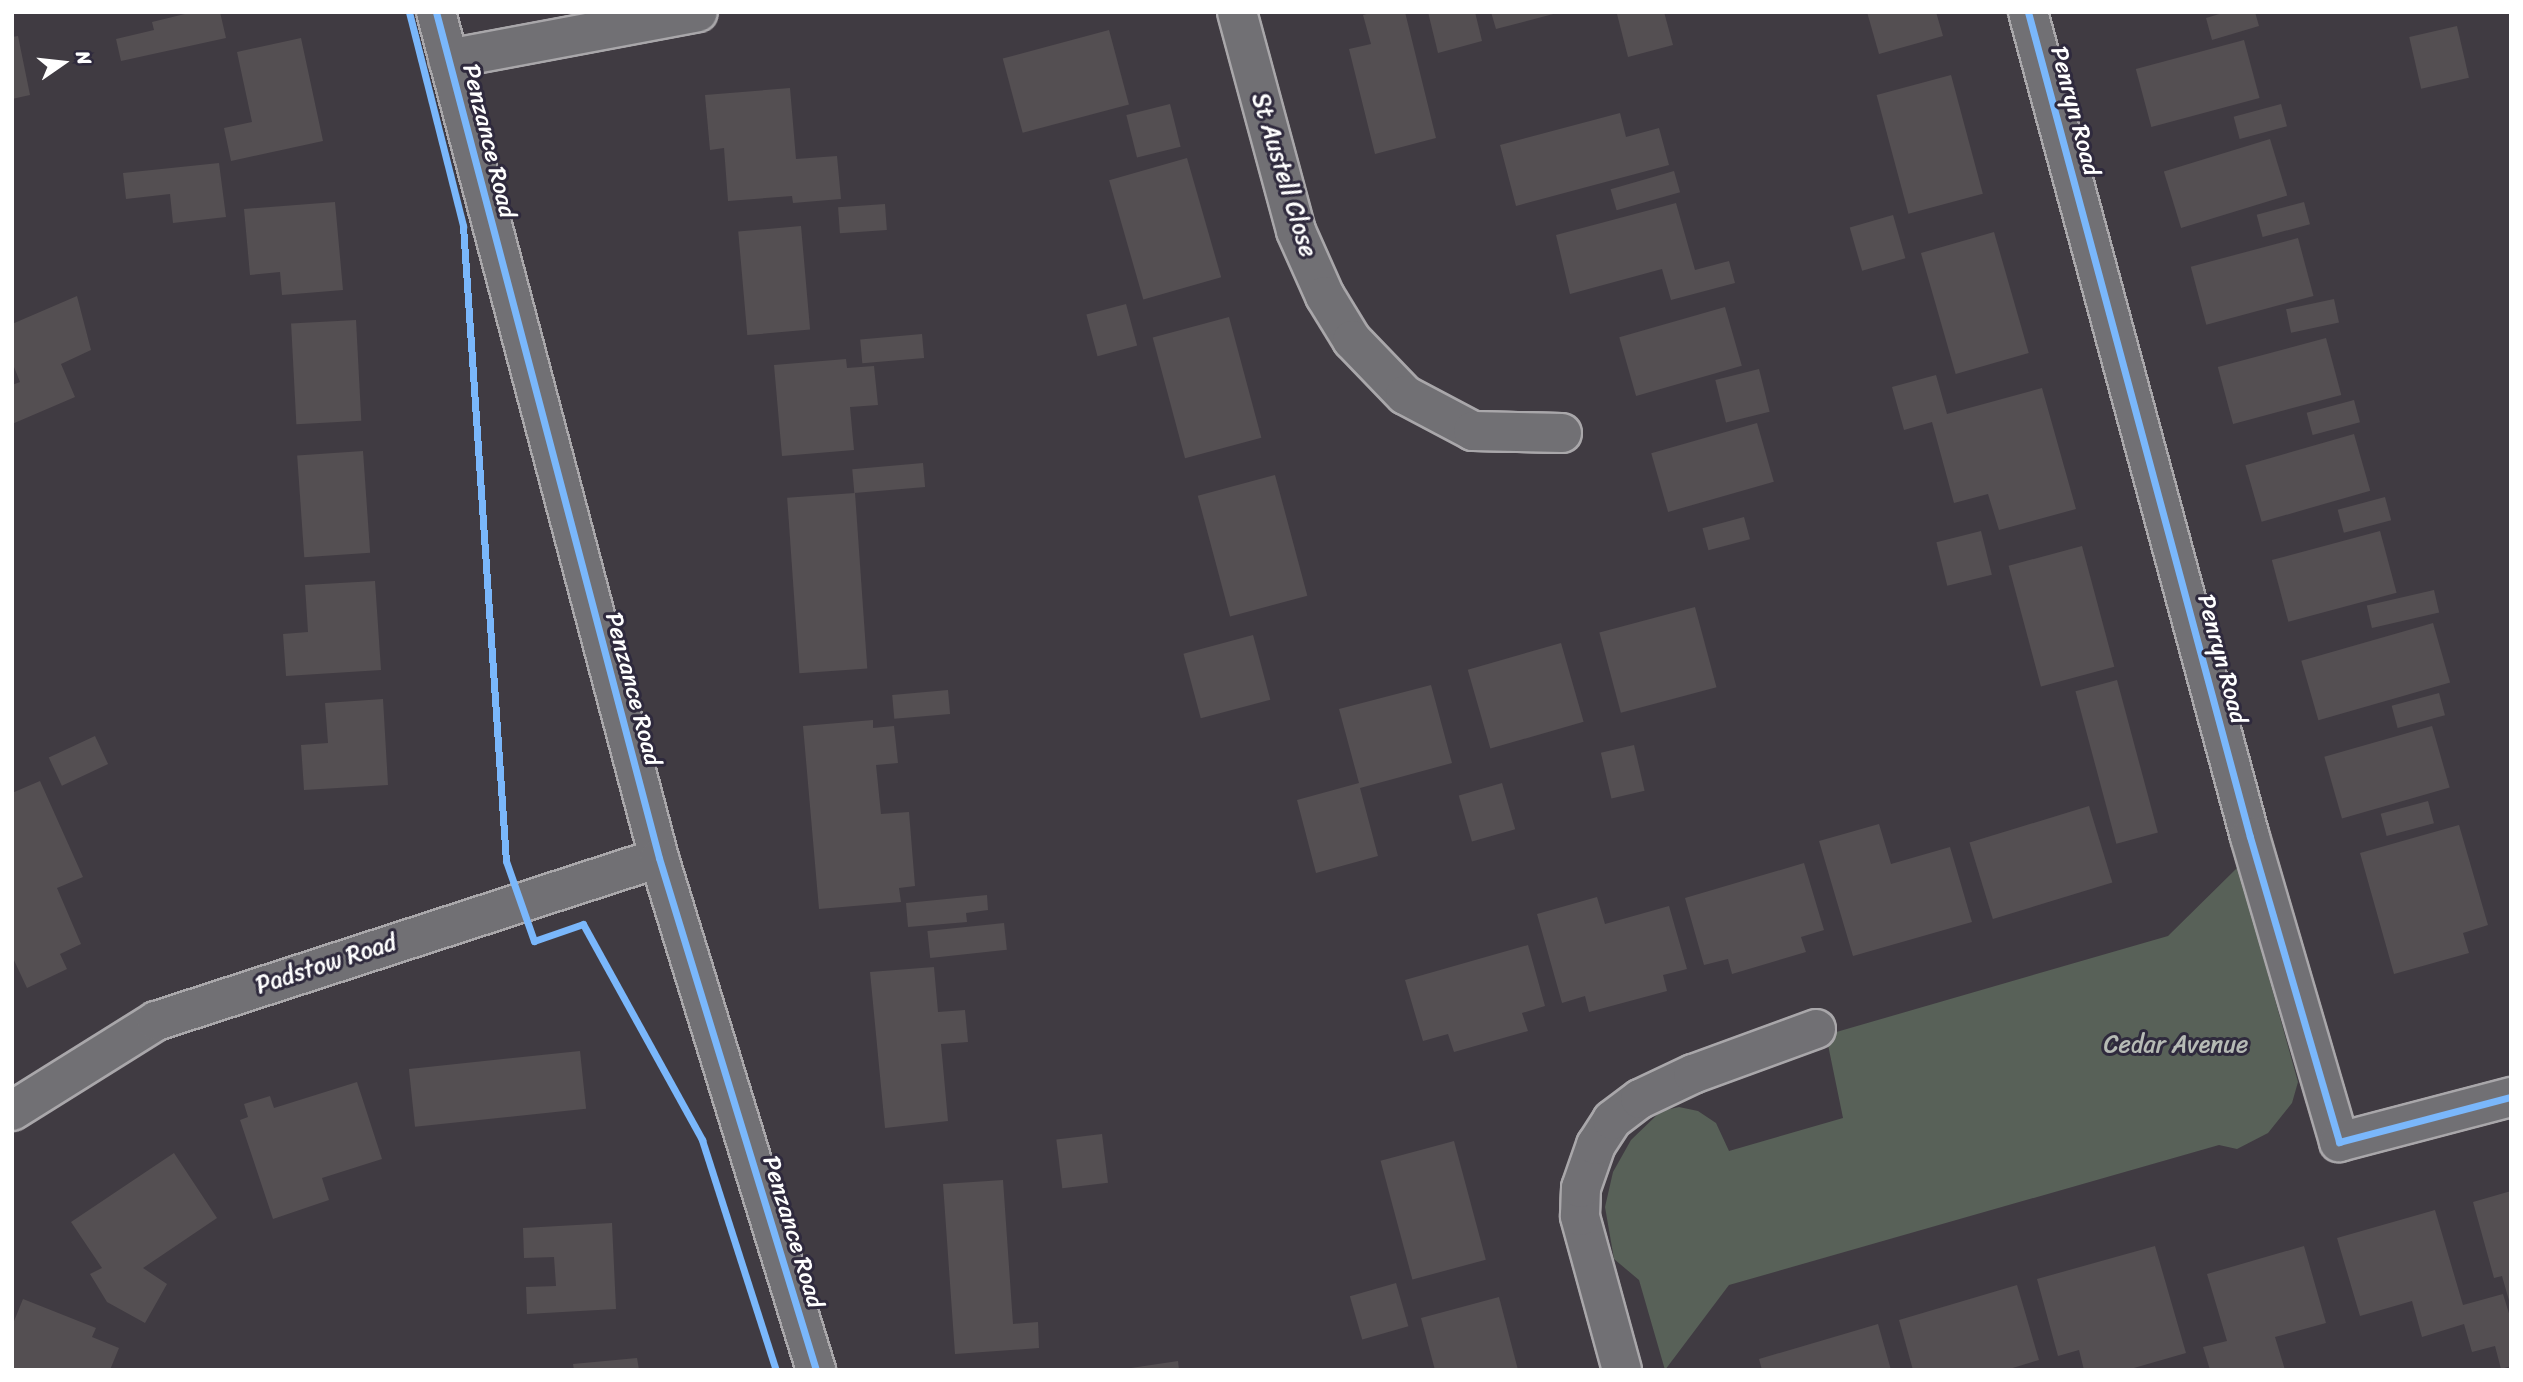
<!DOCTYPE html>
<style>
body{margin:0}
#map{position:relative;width:2523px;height:1382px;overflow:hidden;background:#403b42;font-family:Sriracha,sans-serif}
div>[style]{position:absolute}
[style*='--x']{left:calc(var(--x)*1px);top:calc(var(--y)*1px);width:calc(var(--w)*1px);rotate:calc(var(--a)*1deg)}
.green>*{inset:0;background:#586158}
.building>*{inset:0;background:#544f52;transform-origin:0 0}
.roads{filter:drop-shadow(2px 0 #a9a7aa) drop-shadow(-2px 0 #a9a7aa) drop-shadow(0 2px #a9a7aa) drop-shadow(0 -2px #a9a7aa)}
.minor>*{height:38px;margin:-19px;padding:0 19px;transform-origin:19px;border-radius:19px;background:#717074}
.tertiary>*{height:38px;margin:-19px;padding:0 19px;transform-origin:19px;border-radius:19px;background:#717074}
.cycleway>*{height:7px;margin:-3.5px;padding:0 3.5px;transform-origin:3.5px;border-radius:3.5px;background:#7ab7fb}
span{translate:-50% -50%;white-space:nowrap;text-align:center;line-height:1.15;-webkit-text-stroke:6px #2f2a3d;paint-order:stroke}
.street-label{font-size:24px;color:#fff}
.park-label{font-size:24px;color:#b6bbb5}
.frame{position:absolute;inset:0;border:14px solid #fff;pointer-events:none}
.north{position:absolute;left:28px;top:28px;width:70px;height:70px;-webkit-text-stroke:5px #2f2a3d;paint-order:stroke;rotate:76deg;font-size:19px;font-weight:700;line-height:28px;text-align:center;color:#fff}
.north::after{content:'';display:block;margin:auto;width:24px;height:32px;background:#fff;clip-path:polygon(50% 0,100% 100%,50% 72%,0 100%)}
</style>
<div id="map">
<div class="green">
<div style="clip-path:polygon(2238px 867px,2298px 1082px,2292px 1103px,2268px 1133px,2237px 1149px,2219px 1145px,1729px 1285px,1665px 1370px,1639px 1280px,1614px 1259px,1605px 1207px,1613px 1172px,1631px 1140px,1661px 1111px,1679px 1107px,1698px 1111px,1716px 1123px,1729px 1151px,1843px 1118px,1826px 1035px,2168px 936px)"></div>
</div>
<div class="building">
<div style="clip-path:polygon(193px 12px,220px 12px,226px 38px,121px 61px,116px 39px,154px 30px,152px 22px)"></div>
<div style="clip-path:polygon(1374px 12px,1405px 12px,1436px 138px,1375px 154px,1349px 49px,1371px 44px,1363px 15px)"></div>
<div style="clip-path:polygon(1428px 12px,1475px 12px,1482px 41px,1438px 53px)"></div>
<div style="clip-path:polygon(1491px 12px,1557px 12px,1557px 13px,1496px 29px)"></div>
<div style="clip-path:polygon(1622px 12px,1664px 12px,1673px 45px,1628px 57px,1617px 14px)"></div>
<div style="clip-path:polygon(1867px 12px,1936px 12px,1943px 36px,1879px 54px)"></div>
<div style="clip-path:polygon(2226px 12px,2255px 12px,2259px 26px,2212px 40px,2206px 18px)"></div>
<div style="left:2457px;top:26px;width:53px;height:49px;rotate:77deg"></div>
<div style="left:1109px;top:30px;width:77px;height:110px;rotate:75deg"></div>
<div style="clip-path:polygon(18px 36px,30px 95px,12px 99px,12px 37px)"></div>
<div style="clip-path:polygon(301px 38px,323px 141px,231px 161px,224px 128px,252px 122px,237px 52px)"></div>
<div style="left:2244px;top:40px;width:60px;height:112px;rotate:75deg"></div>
<div style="left:1951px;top:75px;width:123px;height:77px;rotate:75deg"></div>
<div style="clip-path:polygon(790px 88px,796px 159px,837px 156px,841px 199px,793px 203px,792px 196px,728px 201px,724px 148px,710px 150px,705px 95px)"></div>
<div style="left:1170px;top:104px;width:44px;height:45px;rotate:76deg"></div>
<div style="left:2281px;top:104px;width:23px;height:49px;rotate:75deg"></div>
<div style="clip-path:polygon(1620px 113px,1626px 137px,1659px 128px,1669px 165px,1516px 206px,1500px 145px)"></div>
<div style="left:2270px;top:139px;width:59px;height:111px;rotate:73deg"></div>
<div style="left:1187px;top:158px;width:124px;height:81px;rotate:74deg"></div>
<div style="clip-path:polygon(219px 163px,226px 217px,173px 223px,170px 194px,126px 199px,123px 173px)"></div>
<div style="left:1674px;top:171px;width:22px;height:66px;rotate:74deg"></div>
<div style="clip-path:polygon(335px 202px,343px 290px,282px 295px,280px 272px,250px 275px,244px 209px)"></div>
<div style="left:2304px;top:202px;width:23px;height:49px;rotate:75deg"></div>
<div style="clip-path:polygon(1676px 203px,1695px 270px,1729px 261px,1735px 283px,1671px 300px,1662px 269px,1570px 294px,1556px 235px)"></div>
<div style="left:885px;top:204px;width:26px;height:47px;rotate:86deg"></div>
<div style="left:1893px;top:215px;width:45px;height:45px;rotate:74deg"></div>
<div style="left:801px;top:226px;width:104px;height:63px;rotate:85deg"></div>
<div style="left:1994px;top:232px;width:126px;height:76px;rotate:74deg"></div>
<div style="left:2298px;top:238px;width:60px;height:111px;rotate:75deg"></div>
<div style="clip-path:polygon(77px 296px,91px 350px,61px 364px,75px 397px,12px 424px,12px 385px,20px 382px,12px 362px,12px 324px)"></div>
<div style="left:2334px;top:299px;width:24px;height:49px;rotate:78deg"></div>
<div style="left:1126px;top:304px;width:43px;height:41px;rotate:75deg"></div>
<div style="left:1725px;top:307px;width:61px;height:110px;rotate:74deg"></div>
<div style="left:1229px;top:317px;width:125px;height:79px;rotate:75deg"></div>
<div style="left:356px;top:320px;width:101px;height:65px;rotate:87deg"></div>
<div style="left:922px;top:334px;width:24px;height:62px;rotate:85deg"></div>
<div style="left:2326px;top:338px;width:59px;height:112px;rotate:75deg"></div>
<div style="clip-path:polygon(846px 359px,847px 368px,874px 366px,878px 405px,850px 407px,854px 450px,782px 456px,774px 365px)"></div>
<div style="left:1759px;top:369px;width:44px;height:45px;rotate:76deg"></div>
<div style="clip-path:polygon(1936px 375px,1947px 414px,2042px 388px,2076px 509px,1999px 530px,1988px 494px,1954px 503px,1932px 422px,1904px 430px,1892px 387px)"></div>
<div style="left:2354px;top:400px;width:23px;height:49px;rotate:75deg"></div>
<div style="left:1757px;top:423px;width:61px;height:110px;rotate:74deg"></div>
<div style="left:2354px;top:434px;width:59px;height:113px;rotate:74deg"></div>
<div style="left:363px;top:451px;width:102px;height:66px;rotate:86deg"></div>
<div style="left:923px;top:463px;width:24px;height:71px;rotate:85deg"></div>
<div style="left:1275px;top:475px;width:125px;height:80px;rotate:75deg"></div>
<div style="left:855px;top:493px;width:176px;height:68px;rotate:86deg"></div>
<div style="left:2385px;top:497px;width:24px;height:49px;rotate:75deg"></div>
<div style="left:1744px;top:517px;width:23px;height:43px;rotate:75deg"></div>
<div style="left:1981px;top:531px;width:45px;height:46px;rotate:76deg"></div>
<div style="left:2380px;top:531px;width:64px;height:112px;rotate:75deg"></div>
<div style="left:2082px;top:546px;width:125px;height:76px;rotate:75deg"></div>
<div style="clip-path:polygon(375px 581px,381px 670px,286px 676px,283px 634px,308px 632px,305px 585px)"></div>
<div style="left:2434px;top:590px;width:23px;height:69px;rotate:77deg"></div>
<div style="left:1695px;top:607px;width:83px;height:99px;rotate:75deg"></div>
<div style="left:2433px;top:623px;width:62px;height:137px;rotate:74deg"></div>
<div style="left:1253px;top:635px;width:67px;height:72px;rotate:75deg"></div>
<div style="left:1561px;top:643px;width:82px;height:97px;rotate:74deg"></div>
<div style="left:2117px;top:680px;width:158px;height:43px;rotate:75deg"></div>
<div style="clip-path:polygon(1431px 685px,1452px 763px,1360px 788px,1378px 856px,1316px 873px,1297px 800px,1359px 783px,1339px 709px)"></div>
<div style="left:948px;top:690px;width:24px;height:56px;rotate:85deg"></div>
<div style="left:2439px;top:693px;width:23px;height:49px;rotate:75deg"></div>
<div style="clip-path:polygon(383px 699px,388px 785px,304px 790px,301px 745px,328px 743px,325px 703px)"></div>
<div style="clip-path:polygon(873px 720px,873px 728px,894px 726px,898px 763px,876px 765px,881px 814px,909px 812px,915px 886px,899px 888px,901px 902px,819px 909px,803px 726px)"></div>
<div style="left:2432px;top:726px;width:64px;height:112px;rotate:74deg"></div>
<div style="left:95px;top:736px;width:31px;height:51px;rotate:65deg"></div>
<div style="left:1634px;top:745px;width:47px;height:34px;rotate:77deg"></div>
<div style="clip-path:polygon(40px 781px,83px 877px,57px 888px,81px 944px,60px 954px,67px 969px,27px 988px,12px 956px,12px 793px)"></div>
<div style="left:1502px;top:783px;width:48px;height:45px;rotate:74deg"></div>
<div style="left:2428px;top:801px;width:23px;height:49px;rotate:75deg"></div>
<div style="left:2089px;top:806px;width:80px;height:125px;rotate:73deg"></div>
<div style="clip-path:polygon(1879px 824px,1891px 864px,1950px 847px,1972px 922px,1853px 956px,1819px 841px)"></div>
<div style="clip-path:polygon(2459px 825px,2488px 925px,2463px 933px,2469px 953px,2394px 974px,2360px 853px)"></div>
<div style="clip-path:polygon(1804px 863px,1824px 930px,1801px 937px,1806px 952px,1732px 974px,1728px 959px,1704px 965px,1685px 898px)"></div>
<div style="clip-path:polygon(987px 895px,988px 910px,966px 913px,967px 922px,908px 927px,906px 903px)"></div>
<div style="clip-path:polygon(1597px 897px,1605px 924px,1669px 906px,1687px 969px,1663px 975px,1667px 991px,1589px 1012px,1585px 996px,1562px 1003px,1537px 914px)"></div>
<div style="left:1004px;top:923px;width:27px;height:77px;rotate:84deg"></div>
<div style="clip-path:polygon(1528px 945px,1545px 1006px,1522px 1013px,1528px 1031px,1454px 1052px,1448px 1034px,1423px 1041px,1405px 980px)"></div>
<div style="clip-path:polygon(934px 967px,938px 1012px,965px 1010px,968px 1042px,941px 1044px,948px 1121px,885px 1128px,870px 972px)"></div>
<div style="left:580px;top:1051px;width:58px;height:172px;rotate:84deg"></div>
<div style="clip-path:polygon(357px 1082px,382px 1159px,322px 1178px,329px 1200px,273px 1219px,240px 1120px,248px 1117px,244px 1104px,270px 1096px,274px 1108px)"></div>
<div style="left:1102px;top:1134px;width:49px;height:46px;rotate:83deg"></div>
<div style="left:1454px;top:1141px;width:123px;height:76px;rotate:75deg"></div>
<div style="clip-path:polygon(174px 1153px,217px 1218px,143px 1268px,167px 1284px,145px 1323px,107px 1302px,90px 1274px,102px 1268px,71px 1222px)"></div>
<div style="clip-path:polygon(1003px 1180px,1013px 1324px,1038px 1322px,1039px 1348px,955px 1354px,943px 1184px)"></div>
<div style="clip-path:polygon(2511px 1191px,2511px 1303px,2510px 1304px,2502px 1276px,2494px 1278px,2473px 1202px)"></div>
<div style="clip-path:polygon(2435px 1210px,2463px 1305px,2503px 1294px,2511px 1320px,2511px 1366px,2501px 1369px,2495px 1346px,2472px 1352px,2464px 1324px,2422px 1337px,2412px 1301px,2360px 1316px,2337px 1238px)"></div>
<div style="clip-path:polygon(612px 1223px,616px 1309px,527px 1314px,526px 1287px,556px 1286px,554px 1257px,524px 1258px,523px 1228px)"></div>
<div style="clip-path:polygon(2155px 1246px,2186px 1353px,2127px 1370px,2084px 1370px,2079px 1350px,2058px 1356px,2037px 1279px)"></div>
<div style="clip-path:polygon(2304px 1246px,2326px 1323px,2275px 1337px,2285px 1370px,2210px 1370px,2203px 1347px,2227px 1341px,2207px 1274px)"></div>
<div style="left:1396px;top:1283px;width:45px;height:48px;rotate:74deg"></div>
<div style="clip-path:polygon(2017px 1285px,2039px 1360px,2006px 1370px,1913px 1370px,1899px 1320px)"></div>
<div style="clip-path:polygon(1499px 1297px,1518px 1370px,1435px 1370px,1421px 1318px)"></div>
<div style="clip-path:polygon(23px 1299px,96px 1328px,92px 1337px,119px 1348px,110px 1370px,12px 1370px,12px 1326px)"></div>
<div style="clip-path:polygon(1878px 1324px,1891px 1370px,1762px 1370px,1759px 1359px)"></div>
<div style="clip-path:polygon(637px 1358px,639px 1370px,574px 1370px,573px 1364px)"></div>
<div style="clip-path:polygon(1178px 1361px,1179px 1370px,1131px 1370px,1131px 1368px)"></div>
</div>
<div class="roads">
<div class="minor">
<div style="--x:1237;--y:12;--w:227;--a:74.9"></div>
<div style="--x:1296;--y:231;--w:71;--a:66"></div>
<div style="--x:1325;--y:296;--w:52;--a:58.5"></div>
<div style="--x:1352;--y:340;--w:76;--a:46.1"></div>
<div style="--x:1405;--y:395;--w:77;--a:27.9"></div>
<div style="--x:1473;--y:431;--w:89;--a:1.3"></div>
<div style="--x:2028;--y:12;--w:854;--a:74.94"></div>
<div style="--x:2250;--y:837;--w:318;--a:73.7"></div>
<div style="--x:2339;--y:1142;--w:178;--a:-14.7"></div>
<div style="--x:448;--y:59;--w:254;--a:-10.6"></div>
<div style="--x:12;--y:1111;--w:170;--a:-32"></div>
<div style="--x:156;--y:1021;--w:529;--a:-17.96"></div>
<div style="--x:1622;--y:1370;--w:160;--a:-105.3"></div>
<div style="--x:1580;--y:1216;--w:28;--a:-88"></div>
<div style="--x:1581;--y:1188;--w:46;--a:-70.8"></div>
<div style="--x:1596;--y:1145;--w:30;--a:-57"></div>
<div style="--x:1612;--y:1120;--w:35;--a:-37"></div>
<div style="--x:1640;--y:1099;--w:59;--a:-25.3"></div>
<div style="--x:1693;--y:1074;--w:131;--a:-20.1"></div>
</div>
<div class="tertiary">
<div style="--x:436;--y:12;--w:875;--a:75.23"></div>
<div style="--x:659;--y:858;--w:536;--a:72.95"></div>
</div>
</div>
<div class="cycleway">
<div style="--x:409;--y:12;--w:221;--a:75.8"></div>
<div style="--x:463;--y:226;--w:636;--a:86.13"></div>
<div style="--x:506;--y:861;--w:85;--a:70.7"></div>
<div style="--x:534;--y:941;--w:52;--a:-19.1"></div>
<div style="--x:583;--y:924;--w:247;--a:61.1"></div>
<div style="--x:702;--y:1140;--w:242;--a:72.2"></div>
<div style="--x:436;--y:12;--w:875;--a:75.23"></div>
<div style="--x:659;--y:858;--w:536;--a:72.95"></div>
<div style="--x:2028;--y:12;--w:854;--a:74.94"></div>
<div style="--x:2250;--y:837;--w:318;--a:73.7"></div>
<div style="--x:2339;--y:1142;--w:178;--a:-14.7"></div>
</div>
<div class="street-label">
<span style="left:2075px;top:111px;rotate:75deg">Penryn Road</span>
<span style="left:489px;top:141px;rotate:76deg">Penzance Road</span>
<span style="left:1284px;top:175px;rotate:73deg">St Austell Close</span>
<span style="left:2222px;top:659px;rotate:75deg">Penryn Road</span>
<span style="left:633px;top:689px;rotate:75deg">Penzance Road</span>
<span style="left:326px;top:964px;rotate:-18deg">Padstow Road</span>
<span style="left:793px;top:1232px;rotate:73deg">Penzance Road</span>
</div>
<div class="park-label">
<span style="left:2176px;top:1045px">Cedar Avenue</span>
</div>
<div class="frame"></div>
<div class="north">N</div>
</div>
